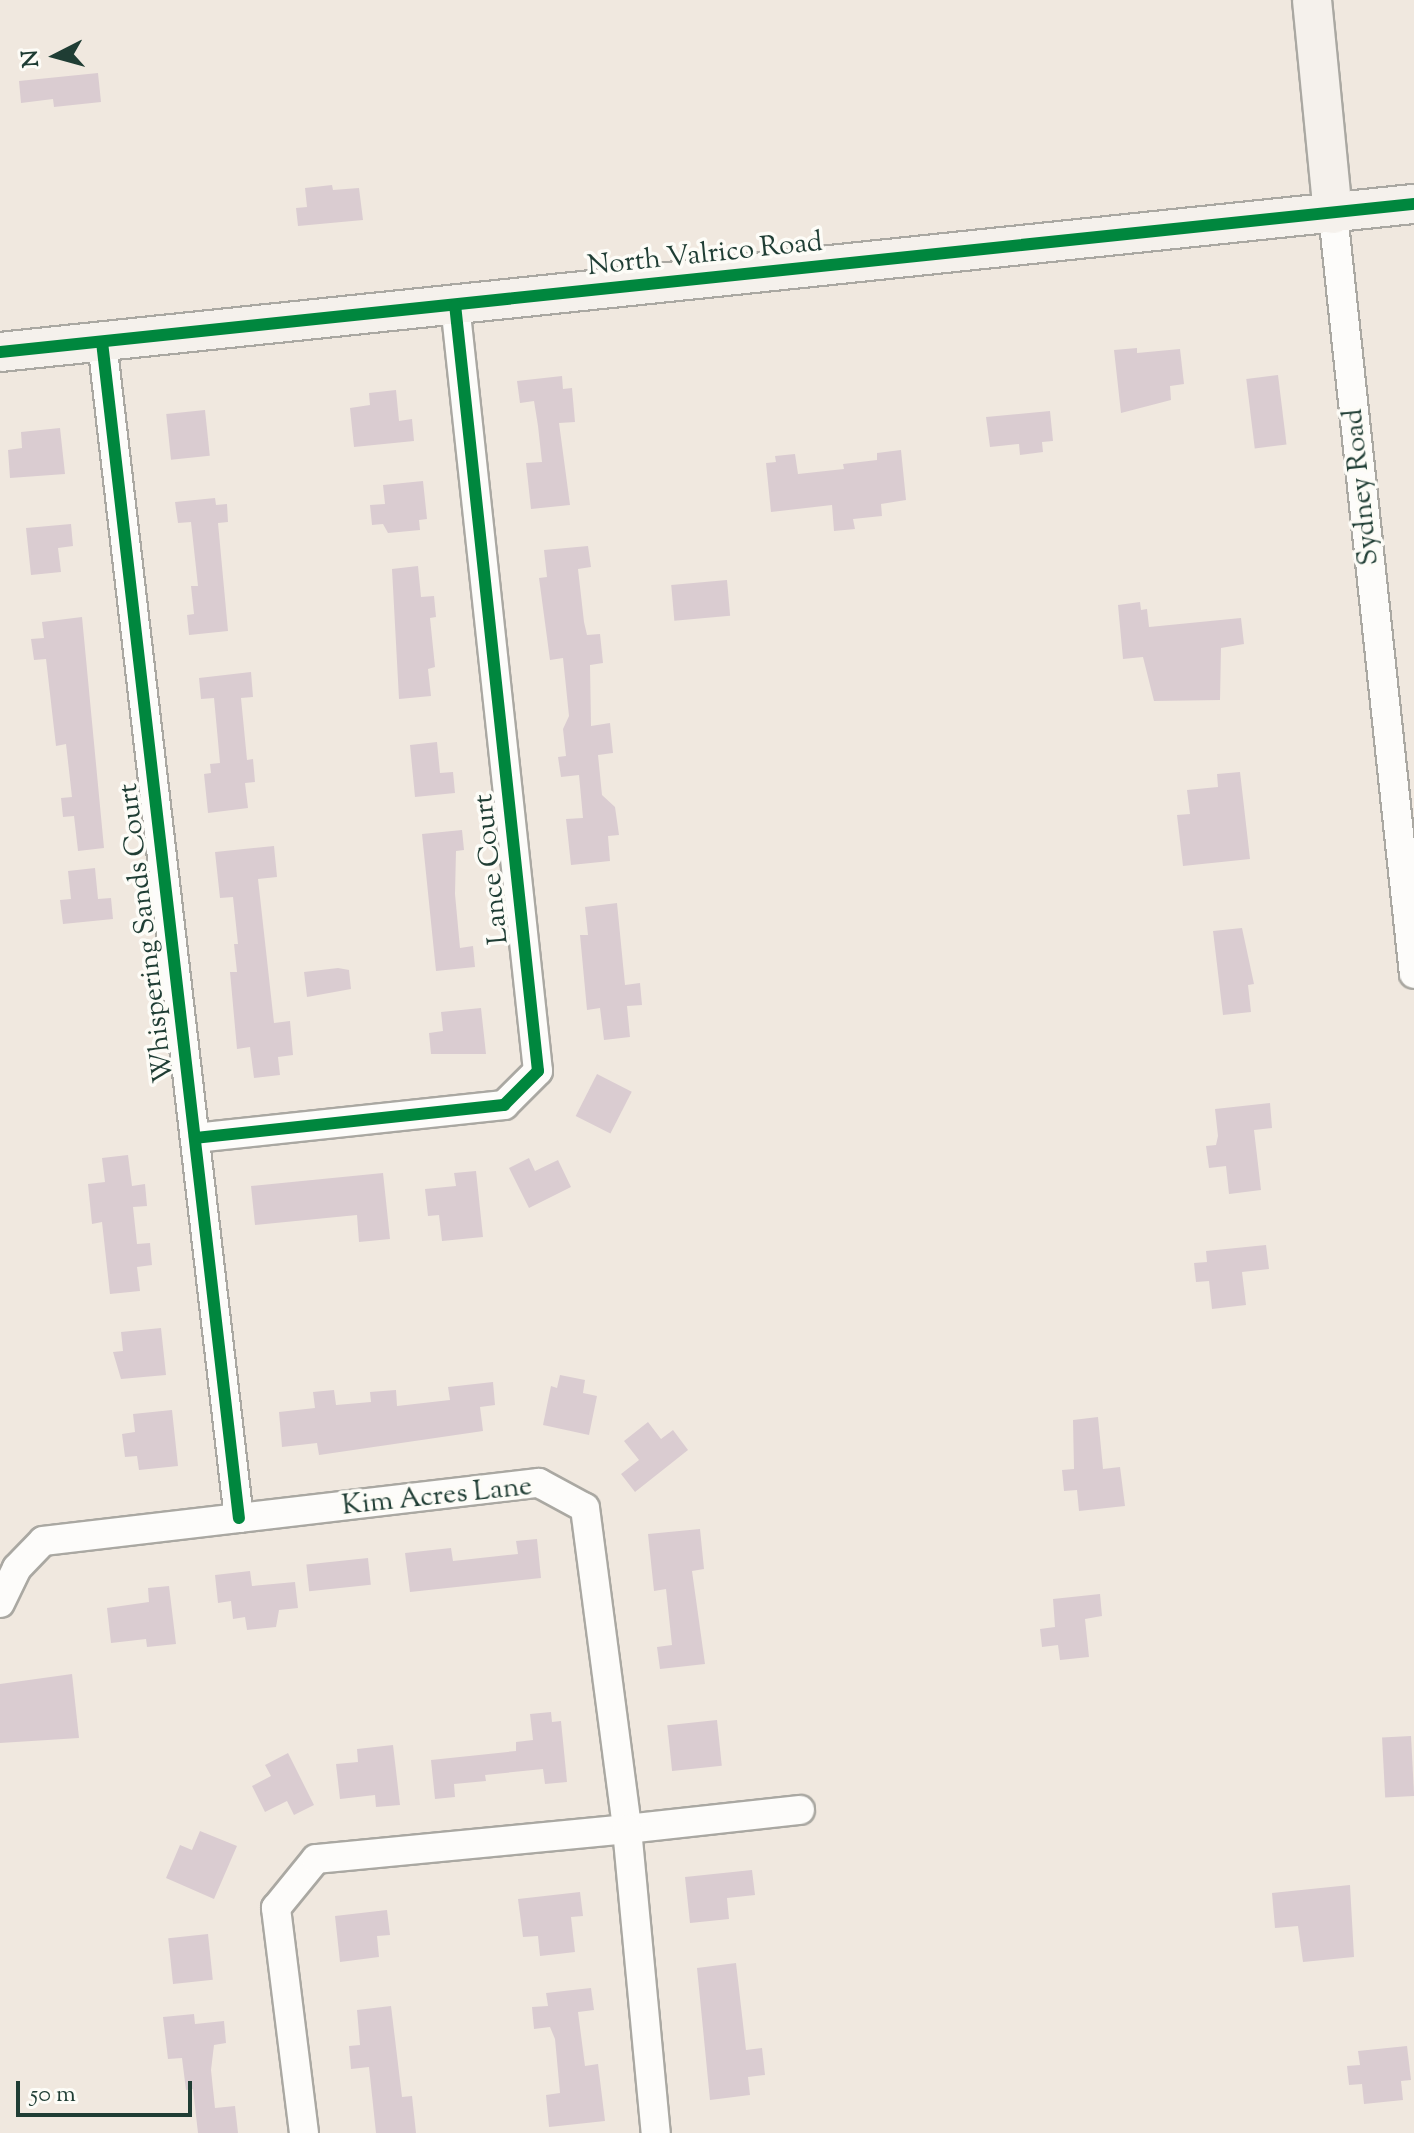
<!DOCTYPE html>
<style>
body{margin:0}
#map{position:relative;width:1414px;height:2133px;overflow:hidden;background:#f0e8df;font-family:"Sorts Mill Goudy",serif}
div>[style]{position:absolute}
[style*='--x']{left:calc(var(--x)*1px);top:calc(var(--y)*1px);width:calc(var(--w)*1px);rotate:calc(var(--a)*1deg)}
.building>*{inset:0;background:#daccd1;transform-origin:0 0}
.roads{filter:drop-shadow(2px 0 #aaa8a2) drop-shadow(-2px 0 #aaa8a2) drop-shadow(0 2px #aaa8a2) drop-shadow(0 -2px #aaa8a2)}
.street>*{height:28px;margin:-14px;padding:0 14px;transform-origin:14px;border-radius:14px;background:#fdfcfa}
.secondary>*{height:38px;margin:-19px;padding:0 19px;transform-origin:19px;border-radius:19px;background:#f5f1ec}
.cycleway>*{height:12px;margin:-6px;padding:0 6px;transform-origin:6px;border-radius:6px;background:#00873e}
span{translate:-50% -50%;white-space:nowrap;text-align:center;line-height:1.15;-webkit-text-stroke:7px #fdfcf7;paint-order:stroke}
.street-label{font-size:28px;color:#1f3d34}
.north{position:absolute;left:16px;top:16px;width:80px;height:80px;-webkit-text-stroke:6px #fdfcf7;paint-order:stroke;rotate:264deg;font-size:22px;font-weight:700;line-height:32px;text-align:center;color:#1f3d34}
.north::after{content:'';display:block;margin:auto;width:28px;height:36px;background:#1f3d34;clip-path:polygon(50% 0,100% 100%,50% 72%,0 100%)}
.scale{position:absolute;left:16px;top:2081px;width:176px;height:36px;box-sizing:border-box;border:4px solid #1f3d34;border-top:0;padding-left:10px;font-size:24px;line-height:28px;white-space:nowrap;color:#1f3d34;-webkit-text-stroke:6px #fdfcf7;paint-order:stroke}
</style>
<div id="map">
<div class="building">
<div style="clip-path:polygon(98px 73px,101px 102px,54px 107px,53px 99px,21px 103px,19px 81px)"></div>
<div style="clip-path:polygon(332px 185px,333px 190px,359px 188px,363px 220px,298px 226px,296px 208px,307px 207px,305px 188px)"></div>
<div style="clip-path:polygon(1137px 348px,1137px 353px,1180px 349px,1184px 384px,1170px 386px,1171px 400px,1121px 413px,1114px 350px)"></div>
<div style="left:1278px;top:375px;width:70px;height:32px;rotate:83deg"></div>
<div style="clip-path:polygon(562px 376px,563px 389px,572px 388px,575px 422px,559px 423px,570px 505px,531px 509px,526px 463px,542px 462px,538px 426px,534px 401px,520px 403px,517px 381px)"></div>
<div style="clip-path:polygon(396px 390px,399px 421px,412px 419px,414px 441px,354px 447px,350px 408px,370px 405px,369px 393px)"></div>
<div style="left:205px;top:410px;width:46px;height:39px;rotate:84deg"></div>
<div style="clip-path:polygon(1050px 411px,1053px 441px,1042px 442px,1043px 452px,1020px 455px,1019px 444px,990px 447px,986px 417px)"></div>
<div style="clip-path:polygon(60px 428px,65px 474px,10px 478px,8px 450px,22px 448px,21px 432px)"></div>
<div style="clip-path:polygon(901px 450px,906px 500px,881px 504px,882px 516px,853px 519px,855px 529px,834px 531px,832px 505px,771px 512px,766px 463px,776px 462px,775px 456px,795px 454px,798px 474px,844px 469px,843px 464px,877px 460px,877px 453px)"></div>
<div style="clip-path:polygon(423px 481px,427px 519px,419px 520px,420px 530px,388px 533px,383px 524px,372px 525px,370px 505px,385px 504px,383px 485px)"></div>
<div style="clip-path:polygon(215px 498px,216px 505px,227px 504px,228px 522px,218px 523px,228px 631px,189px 635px,187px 615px,194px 614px,191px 586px,198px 586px,191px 522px,178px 523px,175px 502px)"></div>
<div style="clip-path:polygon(71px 524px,73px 546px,58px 548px,61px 572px,31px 575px,26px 528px)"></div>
<div style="clip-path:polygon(588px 546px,591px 567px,578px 569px,584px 622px,587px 635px,600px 634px,603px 663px,590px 665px,591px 726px,610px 723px,613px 753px,598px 755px,602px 795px,615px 807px,619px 835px,608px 836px,610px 861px,571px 865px,566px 819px,583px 818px,579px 775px,561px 777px,558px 757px,566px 756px,563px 729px,569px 716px,563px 658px,550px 660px,539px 578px,547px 577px,544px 550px)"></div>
<div style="clip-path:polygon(418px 566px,421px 597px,434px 596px,436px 617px,430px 618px,435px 667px,428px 669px,431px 696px,399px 699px,392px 569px)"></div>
<div style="left:727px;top:580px;width:36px;height:56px;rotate:85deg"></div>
<div style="clip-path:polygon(1140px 602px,1141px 610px,1147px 609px,1149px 627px,1241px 618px,1244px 644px,1221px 648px,1220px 700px,1154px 701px,1143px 657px,1123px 659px,1118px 605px)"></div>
<div style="clip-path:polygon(82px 617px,104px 848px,78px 851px,74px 816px,63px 817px,61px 798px,72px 797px,66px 744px,56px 746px,46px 659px,34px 660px,31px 639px,44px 638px,42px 622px)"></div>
<div style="clip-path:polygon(251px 672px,253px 697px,241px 698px,247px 760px,253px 759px,255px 782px,245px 783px,248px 808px,208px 813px,204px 774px,211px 773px,210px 764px,220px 763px,214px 698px,201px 699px,199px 678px)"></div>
<div style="clip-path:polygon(437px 742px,440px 773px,453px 772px,455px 793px,415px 797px,410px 745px)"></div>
<div style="clip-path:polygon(1240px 772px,1250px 859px,1183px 866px,1177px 815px,1190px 814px,1187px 790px,1218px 787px,1217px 774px)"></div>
<div style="clip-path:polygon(462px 830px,464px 850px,456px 851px,455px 894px,460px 948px,473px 946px,475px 967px,436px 971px,422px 834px)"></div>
<div style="clip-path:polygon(274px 846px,277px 877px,258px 879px,274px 1023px,290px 1021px,293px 1055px,278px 1057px,280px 1075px,254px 1078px,250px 1047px,237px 1049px,230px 972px,237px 972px,234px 944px,238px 944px,233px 897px,220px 898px,215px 852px)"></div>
<div style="clip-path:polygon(95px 868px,98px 899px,111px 898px,113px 919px,63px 924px,60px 900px,71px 899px,68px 871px)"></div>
<div style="clip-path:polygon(617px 903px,625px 985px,640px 983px,642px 1005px,627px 1006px,630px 1037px,604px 1040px,600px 1008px,587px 1010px,580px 935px,588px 935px,585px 907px)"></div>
<div style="clip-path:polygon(1242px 928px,1254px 984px,1248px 985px,1251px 1012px,1223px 1015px,1213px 931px)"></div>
<div style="clip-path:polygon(338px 968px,349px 970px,351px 989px,307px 997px,304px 972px)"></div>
<div style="clip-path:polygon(481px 1008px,486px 1054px,431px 1054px,429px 1033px,443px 1031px,441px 1012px)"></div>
<div style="left:597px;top:1074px;width:39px;height:47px;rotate:27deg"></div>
<div style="clip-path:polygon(1270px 1103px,1272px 1128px,1254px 1130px,1261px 1190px,1229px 1194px,1226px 1166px,1209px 1168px,1206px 1146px,1216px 1145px,1218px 1136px,1215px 1109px)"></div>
<div style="clip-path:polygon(128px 1155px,132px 1186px,145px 1184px,147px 1206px,133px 1207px,137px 1244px,150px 1243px,152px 1265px,137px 1267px,140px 1291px,110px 1294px,102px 1222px,92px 1224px,88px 1184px,105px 1182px,102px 1158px)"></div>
<div style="clip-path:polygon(529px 1158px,535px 1171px,558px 1160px,571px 1187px,529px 1208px,509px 1168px)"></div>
<div style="clip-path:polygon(476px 1171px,483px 1237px,442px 1241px,439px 1215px,428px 1216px,425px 1189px,456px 1186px,454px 1173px)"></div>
<div style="clip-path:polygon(383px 1173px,390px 1239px,359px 1242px,357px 1215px,255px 1225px,251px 1186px)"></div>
<div style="clip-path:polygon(1266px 1245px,1269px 1269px,1242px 1272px,1246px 1305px,1212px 1309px,1209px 1281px,1196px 1282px,1194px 1263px,1207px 1262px,1206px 1251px)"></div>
<div style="clip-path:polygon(161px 1328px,166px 1375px,121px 1379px,113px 1352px,123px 1351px,121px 1332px)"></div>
<div style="clip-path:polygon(560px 1375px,585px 1380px,583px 1393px,597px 1396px,589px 1435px,543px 1425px,551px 1386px,557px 1388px)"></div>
<div style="clip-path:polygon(493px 1382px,495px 1405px,480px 1407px,483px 1431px,319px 1455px,317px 1443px,282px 1447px,279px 1412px,315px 1408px,313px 1392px,334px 1390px,336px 1405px,371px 1402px,370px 1392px,396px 1390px,397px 1406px,450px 1400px,448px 1387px)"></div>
<div style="clip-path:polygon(172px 1410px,178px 1466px,139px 1470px,137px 1456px,125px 1457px,122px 1434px,135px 1432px,133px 1414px)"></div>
<div style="clip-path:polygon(1098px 1417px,1103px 1469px,1120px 1467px,1125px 1506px,1079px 1511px,1077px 1490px,1064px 1491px,1062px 1470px,1074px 1469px,1073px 1420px)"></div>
<div style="clip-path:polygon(648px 1422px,661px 1439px,673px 1430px,688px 1450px,635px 1492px,621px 1474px,639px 1460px,624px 1441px)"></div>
<div style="clip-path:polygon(700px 1529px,704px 1569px,692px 1571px,705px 1664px,660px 1669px,657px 1647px,672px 1645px,666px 1589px,654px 1591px,648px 1534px)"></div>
<div style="clip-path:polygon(537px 1539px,541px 1578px,410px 1592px,405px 1553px,451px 1548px,453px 1561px,518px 1554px,516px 1541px)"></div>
<div style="left:368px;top:1558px;width:27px;height:62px;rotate:84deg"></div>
<div style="clip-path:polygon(250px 1571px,252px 1586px,295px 1582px,298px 1608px,279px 1610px,276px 1627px,247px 1630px,245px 1617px,233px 1619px,231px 1601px,218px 1603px,215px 1575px)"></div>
<div style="clip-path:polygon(169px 1586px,176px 1644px,147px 1647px,146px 1639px,111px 1643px,107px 1608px,149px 1602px,148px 1588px)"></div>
<div style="clip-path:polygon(1100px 1594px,1102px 1616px,1085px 1619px,1089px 1657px,1060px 1660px,1058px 1645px,1042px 1647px,1040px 1629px,1055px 1627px,1053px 1599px)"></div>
<div style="clip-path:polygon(72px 1674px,79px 1738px,0 1743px,0 1684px)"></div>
<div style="clip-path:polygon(551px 1712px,552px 1722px,561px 1721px,567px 1782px,545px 1784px,543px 1769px,485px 1775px,486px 1781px,454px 1784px,455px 1797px,435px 1799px,431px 1760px,516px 1751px,516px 1742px,533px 1740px,530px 1714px)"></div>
<div style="left:717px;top:1720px;width:46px;height:50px;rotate:84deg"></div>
<div style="left:1411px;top:1736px;width:60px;height:29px;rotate:87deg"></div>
<div style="clip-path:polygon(393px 1745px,400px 1805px,376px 1807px,375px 1795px,340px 1799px,336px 1764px,358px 1762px,357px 1749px)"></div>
<div style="clip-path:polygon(288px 1753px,314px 1805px,294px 1815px,287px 1801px,265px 1812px,252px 1786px,271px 1776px,265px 1765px)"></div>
<div style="clip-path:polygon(200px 1831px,237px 1846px,214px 1899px,166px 1878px,180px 1845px,192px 1850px)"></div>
<div style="clip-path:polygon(752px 1870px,755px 1895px,727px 1898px,729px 1919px,690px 1923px,685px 1877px)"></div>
<div style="clip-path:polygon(1350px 1885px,1354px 1957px,1303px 1962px,1298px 1926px,1275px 1928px,1272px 1893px)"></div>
<div style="clip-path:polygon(580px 1892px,583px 1916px,571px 1917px,575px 1952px,540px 1956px,538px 1936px,523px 1937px,518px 1899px)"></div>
<div style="clip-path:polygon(387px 1910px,390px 1935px,377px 1936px,379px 1957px,340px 1962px,335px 1916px)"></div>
<div style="left:208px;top:1934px;width:46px;height:40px;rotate:84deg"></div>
<div style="clip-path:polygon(736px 1963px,746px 2050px,762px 2048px,765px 2075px,748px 2077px,750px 2095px,710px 2100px,697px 1968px)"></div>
<div style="clip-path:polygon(591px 1988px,594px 2010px,578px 2012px,585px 2066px,598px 2064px,605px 2121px,549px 2127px,546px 2095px,560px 2093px,555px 2039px,550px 2027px,534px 2029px,532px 2007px,548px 2006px,546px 1993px)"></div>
<div style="clip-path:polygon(391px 2006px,402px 2097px,412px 2096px,416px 2133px,376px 2133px,369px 2067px,351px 2069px,349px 2046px,360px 2045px,357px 2010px)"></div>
<div style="clip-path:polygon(194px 2014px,195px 2024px,224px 2021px,226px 2043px,214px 2045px,211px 2070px,215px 2108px,235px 2106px,238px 2133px,198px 2133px,193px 2089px,186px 2090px,182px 2058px,168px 2059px,163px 2017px)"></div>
<div style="clip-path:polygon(1407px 2046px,1411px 2080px,1401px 2081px,1403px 2100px,1364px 2104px,1362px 2084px,1349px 2085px,1347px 2066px,1360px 2065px,1358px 2051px)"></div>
</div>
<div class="roads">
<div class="street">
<div style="--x:1333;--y:214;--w:764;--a:83.92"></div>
<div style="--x:102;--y:342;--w:1184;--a:83.36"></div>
<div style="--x:195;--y:1138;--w:311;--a:-6.1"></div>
<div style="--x:504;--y:1105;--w:48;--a:-45"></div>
<div style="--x:538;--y:1071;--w:770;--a:-96.18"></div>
<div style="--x:0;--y:1603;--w:39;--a:-64"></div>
<div style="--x:17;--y:1568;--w:37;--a:-46"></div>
<div style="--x:43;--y:1541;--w:499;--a:-6.7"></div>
<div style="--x:539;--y:1483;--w:52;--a:28.5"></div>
<div style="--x:585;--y:1508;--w:324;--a:82.5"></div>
<div style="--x:627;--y:1829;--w:174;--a:-6.3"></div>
<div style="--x:304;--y:2133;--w:227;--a:-97.1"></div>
<div style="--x:276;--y:1908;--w:63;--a:-50.8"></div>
<div style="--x:316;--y:1859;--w:312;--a:-5.5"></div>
<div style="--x:627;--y:1829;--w:305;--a:84.6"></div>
</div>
<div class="secondary">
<div style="--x:1312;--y:0;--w:215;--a:84.4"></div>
<div style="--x:0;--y:352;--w:1422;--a:-5.98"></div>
</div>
</div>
<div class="cycleway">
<div style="--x:102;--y:342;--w:1184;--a:83.36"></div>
<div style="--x:0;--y:352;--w:1422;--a:-5.98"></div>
<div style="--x:195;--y:1138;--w:311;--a:-6.1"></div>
<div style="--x:504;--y:1105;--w:48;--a:-45"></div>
<div style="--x:538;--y:1071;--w:770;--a:-96.18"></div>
</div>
<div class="street-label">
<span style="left:705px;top:255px;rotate:-6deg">North Valrico Road</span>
<span style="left:1362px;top:487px;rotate:-96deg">Sydney Road</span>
<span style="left:492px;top:869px;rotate:-96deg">Lance Court</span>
<span style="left:147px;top:933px;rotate:-97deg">Whispering Sands Court</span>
<span style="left:437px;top:1497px;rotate:-6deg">Kim Acres Lane</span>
</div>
<div class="north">N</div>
<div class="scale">50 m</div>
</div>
